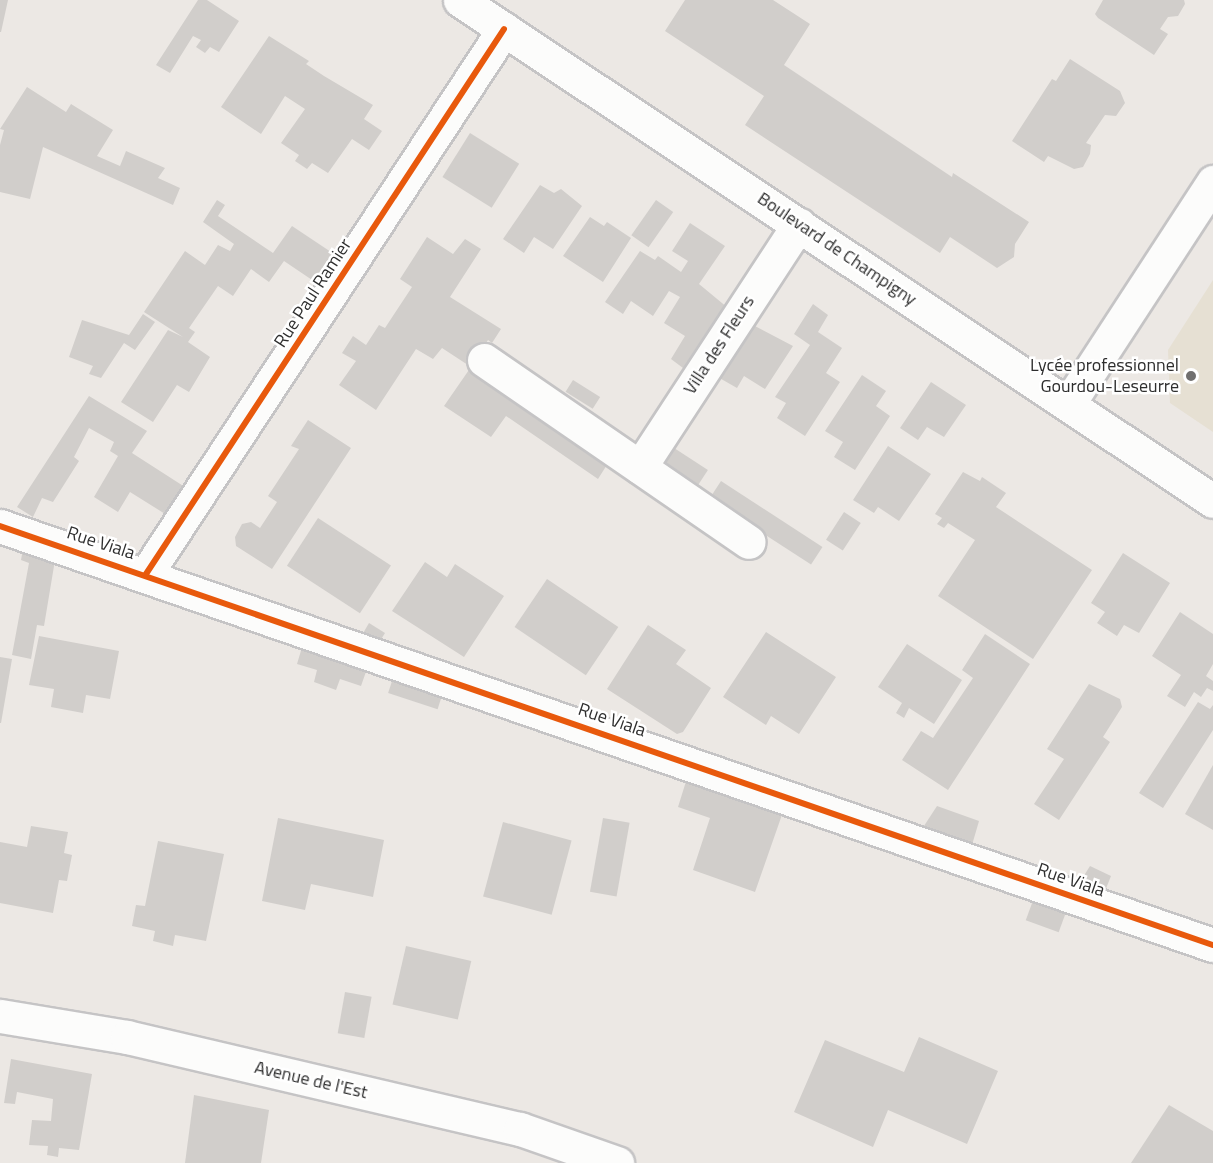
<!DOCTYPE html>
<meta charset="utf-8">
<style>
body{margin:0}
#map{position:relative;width:1213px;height:1163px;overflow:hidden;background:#ece8e4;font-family:"Titillium Web",sans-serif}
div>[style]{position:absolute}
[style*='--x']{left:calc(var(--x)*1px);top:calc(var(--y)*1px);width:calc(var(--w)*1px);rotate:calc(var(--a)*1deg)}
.education>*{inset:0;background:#e6e0d3}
.building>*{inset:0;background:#d1cecb;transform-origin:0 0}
.roads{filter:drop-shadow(2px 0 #c5c4c5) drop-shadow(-2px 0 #c5c4c5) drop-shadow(0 2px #c5c4c5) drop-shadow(0 -2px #c5c4c5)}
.street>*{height:33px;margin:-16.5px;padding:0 16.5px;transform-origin:16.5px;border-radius:16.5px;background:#fcfcfb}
.secondary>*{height:33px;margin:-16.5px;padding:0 16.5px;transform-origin:16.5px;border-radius:16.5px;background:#fcfcfb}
.cycleway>*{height:6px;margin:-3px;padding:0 3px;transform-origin:3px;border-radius:3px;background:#e8590c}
.dots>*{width:16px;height:16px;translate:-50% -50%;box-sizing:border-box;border:3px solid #fff;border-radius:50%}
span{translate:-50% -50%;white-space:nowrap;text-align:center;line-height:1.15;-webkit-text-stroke:5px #fff;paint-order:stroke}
.street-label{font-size:18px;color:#2e2e2e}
.poi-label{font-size:18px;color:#2e2e2e}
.right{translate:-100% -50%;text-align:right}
</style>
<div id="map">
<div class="education">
<div style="clip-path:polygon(1213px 280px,1213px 432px,1170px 403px,1168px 350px)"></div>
</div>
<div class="building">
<div style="clip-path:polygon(0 0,8px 0,1px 32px,0 32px)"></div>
<div style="clip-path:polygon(198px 0,207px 0,239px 21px,219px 52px,210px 47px,205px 53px,196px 47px,201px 40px,193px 36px,170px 73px,156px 65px)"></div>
<div style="clip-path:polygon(685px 0,773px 0,810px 24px,784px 65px,952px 177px,953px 173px,1029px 222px,1015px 244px,1014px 257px,997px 268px,950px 237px,940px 253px,745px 125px,764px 96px,665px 31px)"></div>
<div style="clip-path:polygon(1103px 0,1184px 0,1185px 4px,1178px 16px,1168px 17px,1160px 29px,1168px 34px,1154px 55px,1098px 18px,1095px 14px)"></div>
<div style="clip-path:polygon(269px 36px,309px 61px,306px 64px,324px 76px,373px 105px,364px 119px,382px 131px,369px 150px,352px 139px,328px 173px,312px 163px,307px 169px,295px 161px,299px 155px,281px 143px,305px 109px,285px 96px,261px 134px,221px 107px)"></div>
<div style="clip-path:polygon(1070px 59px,1120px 91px,1125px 103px,1116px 116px,1105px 115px,1086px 143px,1091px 145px,1090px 154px,1083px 167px,1074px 169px,1048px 156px,1044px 162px,1012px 141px,1052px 79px,1056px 81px)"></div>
<div style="clip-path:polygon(27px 87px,66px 112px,71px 104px,113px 130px,97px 156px,120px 166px,126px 151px,165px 168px,158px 178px,180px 188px,173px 205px,43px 147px,30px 199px,0 192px,0 145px,4px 130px,0 129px)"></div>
<div style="left:470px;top:133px;width:58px;height:52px;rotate:32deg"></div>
<div style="clip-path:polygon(540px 185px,554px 193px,561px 189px,582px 206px,553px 249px,534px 237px,524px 253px,503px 239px)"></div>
<div style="clip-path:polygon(217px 200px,225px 205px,218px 216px,273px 253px,292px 226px,340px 258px,321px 286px,284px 261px,269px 282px,251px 269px,233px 296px,218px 286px,189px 328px,195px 332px,188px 342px,210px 357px,189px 392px,177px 385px,153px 422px,121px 402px,168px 330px,183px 337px,144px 312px,185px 251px,205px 265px,218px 245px,230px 251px,234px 244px,203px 222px)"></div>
<div style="left:656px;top:200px;width:21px;height:43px;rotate:35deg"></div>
<div style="clip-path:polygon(590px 217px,604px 226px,607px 222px,631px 238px,603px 282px,563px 256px)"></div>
<div style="clip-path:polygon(690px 223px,725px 246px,699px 284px,728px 308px,687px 371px,671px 359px,685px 336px,664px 323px,680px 297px,669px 291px,653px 316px,631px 301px,623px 314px,605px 302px,640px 251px,655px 260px,658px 256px,681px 272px,688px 261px,672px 251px)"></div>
<div style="clip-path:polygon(427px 237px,453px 254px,465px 239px,481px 249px,450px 297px,501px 329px,492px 343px,488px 340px,471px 367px,442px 348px,433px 359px,416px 349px,376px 410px,339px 385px,356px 361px,342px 353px,353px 336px,366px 345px,379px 325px,385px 328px,412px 287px,400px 279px)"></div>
<div style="clip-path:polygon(813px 304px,828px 315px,818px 332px,842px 348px,826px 373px,840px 382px,805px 436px,777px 418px,786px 403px,775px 397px,810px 345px,794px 334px)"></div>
<div style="clip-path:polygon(143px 314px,155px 322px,135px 350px,124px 343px,101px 378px,89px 374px,93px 366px,69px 357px,82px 320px,129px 335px)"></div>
<div style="clip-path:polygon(751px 324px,793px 346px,765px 389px,744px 376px,737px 388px,716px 376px)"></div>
<div style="clip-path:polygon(471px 367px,610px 460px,598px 479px,506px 416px,491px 437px,444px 406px)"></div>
<div style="clip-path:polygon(862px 375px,886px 391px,876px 406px,890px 416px,855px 470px,834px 457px,843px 442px,825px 431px)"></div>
<div style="left:573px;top:380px;width:32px;height:14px;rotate:32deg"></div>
<div style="clip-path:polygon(931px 382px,966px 405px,944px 437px,927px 427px,918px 440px,900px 428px)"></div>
<div style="clip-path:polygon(89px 396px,147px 431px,132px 453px,188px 489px,170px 517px,130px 492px,118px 512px,94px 497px,118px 456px,110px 451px,114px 442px,89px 428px,74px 457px,79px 461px,53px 502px,42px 498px,33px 517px,17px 507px)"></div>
<div style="clip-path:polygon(308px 420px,351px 448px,272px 569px,236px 546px,235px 537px,242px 524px,251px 522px,260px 528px,277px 502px,268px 496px,299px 449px,291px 446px)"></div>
<div style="left:671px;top:446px;width:44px;height:23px;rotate:33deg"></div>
<div style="clip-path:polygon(888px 446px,931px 474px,899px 521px,878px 507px,874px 513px,853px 500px)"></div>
<div style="clip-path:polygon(963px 472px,980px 481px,982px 477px,1006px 493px,996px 507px,1092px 570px,1033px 659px,938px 596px,975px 540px,948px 523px,944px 528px,937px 524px,942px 518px,935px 514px)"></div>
<div style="left:721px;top:481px;width:121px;height:21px;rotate:33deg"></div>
<div style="left:844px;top:512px;width:20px;height:33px;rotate:33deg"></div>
<div style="left:318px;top:518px;width:87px;height:57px;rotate:33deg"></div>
<div style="clip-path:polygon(23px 549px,55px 560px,44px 626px,37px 625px,31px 659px,12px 655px,29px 563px,21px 560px)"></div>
<div style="clip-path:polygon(1123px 553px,1170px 583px,1139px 633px,1124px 625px,1117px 636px,1097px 623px,1105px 612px,1091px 603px)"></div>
<div style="clip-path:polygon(425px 562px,447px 577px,455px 564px,504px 596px,464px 657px,392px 611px)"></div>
<div style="left:547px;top:579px;width:86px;height:58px;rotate:34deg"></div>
<div style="clip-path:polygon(1180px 612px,1213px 634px,1213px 664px,1206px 676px,1213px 681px,1213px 691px,1207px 688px,1201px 697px,1194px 692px,1185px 707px,1167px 696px,1181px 675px,1152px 656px)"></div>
<div style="clip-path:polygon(369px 623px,385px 633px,380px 641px,362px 635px)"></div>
<div style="clip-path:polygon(648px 625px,686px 650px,676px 664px,711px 688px,683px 732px,677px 734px,607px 689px)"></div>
<div style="clip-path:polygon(766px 632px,836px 677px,799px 734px,771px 716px,766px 725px,723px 697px)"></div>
<div style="clip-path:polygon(985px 634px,1030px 664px,948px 790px,902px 760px,921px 731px,933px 738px,973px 678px,962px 670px)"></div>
<div style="clip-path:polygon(39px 636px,119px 651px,110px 699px,86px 695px,83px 713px,51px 707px,54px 689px,29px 685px)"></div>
<div style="clip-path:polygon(303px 644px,368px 666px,361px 686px,340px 679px,336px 690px,314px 682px,317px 670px,297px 664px)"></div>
<div style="clip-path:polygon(907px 644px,962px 680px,934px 724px,909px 708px,904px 718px,896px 713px,902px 703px,878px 687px)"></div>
<div style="clip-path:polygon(0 657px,12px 659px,1px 723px,0 723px)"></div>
<div style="left:394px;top:675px;width:52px;height:19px;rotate:18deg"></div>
<div style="clip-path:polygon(1089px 684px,1120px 699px,1122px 707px,1103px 737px,1110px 742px,1059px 820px,1034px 804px,1064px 759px,1047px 749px)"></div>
<div style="clip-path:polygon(1198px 702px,1210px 709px,1213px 705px,1213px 730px,1163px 808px,1139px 793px)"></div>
<div style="clip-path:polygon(1213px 765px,1213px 830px,1185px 814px)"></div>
<div style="clip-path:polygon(688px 775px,784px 809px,755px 892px,693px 870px,710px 818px,678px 807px)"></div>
<div style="clip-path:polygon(937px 806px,979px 821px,972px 845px,922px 829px)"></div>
<div style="clip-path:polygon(278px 818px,384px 840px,373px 897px,311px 884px,305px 910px,262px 901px)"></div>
<div style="left:603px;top:818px;width:27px;height:75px;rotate:10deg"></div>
<div style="left:503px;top:822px;width:71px;height:77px;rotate:15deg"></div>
<div style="clip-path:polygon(31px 826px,68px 832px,64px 853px,72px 855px,67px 881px,59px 880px,53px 913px,0 903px,0 842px,27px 847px)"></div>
<div style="clip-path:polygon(158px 841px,224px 854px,206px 941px,175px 935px,173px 946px,153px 941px,155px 931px,132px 926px,136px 905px,145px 906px)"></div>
<div style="clip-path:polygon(1090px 866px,1111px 876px,1105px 891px,1080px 882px)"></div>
<div style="left:1035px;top:895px;width:35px;height:27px;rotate:20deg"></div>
<div style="left:406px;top:946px;width:67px;height:60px;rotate:13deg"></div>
<div style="left:345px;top:992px;width:27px;height:42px;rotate:10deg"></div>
<div style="clip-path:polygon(919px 1037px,998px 1071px,967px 1144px,888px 1110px,873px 1147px,794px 1112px,825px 1040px,904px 1072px)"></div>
<div style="clip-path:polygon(11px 1059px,92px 1074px,79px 1150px,59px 1148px,58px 1157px,47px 1155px,48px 1146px,29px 1145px,32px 1120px,51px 1121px,53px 1099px,17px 1092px,15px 1104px,4px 1103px)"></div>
<div style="clip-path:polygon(194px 1095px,269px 1110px,261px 1163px,185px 1163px)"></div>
<div style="clip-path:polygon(1169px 1105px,1213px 1131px,1213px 1163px,1131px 1163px)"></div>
</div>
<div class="roads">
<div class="street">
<div style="--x:484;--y:360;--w:321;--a:34.5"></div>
<div style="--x:1069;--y:403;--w:264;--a:-56.9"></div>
<div style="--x:640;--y:467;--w:290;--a:-56.8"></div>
<div style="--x:0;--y:526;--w:1283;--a:19.06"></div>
<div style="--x:146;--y:574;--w:652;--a:-56.7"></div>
<div style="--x:0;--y:1016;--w:129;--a:9.4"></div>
<div style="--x:127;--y:1037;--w:404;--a:13.2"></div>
<div style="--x:520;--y:1129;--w:103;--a:19.3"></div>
</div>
<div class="secondary">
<div style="--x:460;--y:0;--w:904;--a:33.64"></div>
</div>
</div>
<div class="cycleway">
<div style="--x:0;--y:526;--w:1283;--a:19.06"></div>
<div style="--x:146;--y:574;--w:652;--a:-56.7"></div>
</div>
<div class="dots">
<div style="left:1191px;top:376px;background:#706f6e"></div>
</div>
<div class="street-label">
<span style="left:837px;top:249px;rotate:34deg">Boulevard de Champigny</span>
<span style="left:313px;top:293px;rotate:-57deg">Rue Paul Ramier</span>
<span style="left:719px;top:345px;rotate:-57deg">Villa des Fleurs</span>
<span style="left:101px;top:543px;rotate:18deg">Rue Viala</span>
<span style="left:612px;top:720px;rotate:19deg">Rue Viala</span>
<span style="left:1071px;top:880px;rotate:19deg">Rue Viala</span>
<span style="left:311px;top:1080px;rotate:13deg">Avenue de l'Est</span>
</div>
<div class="poi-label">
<span class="right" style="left:1179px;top:376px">Lycée professionnel<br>Gourdou-Leseurre</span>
</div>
</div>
